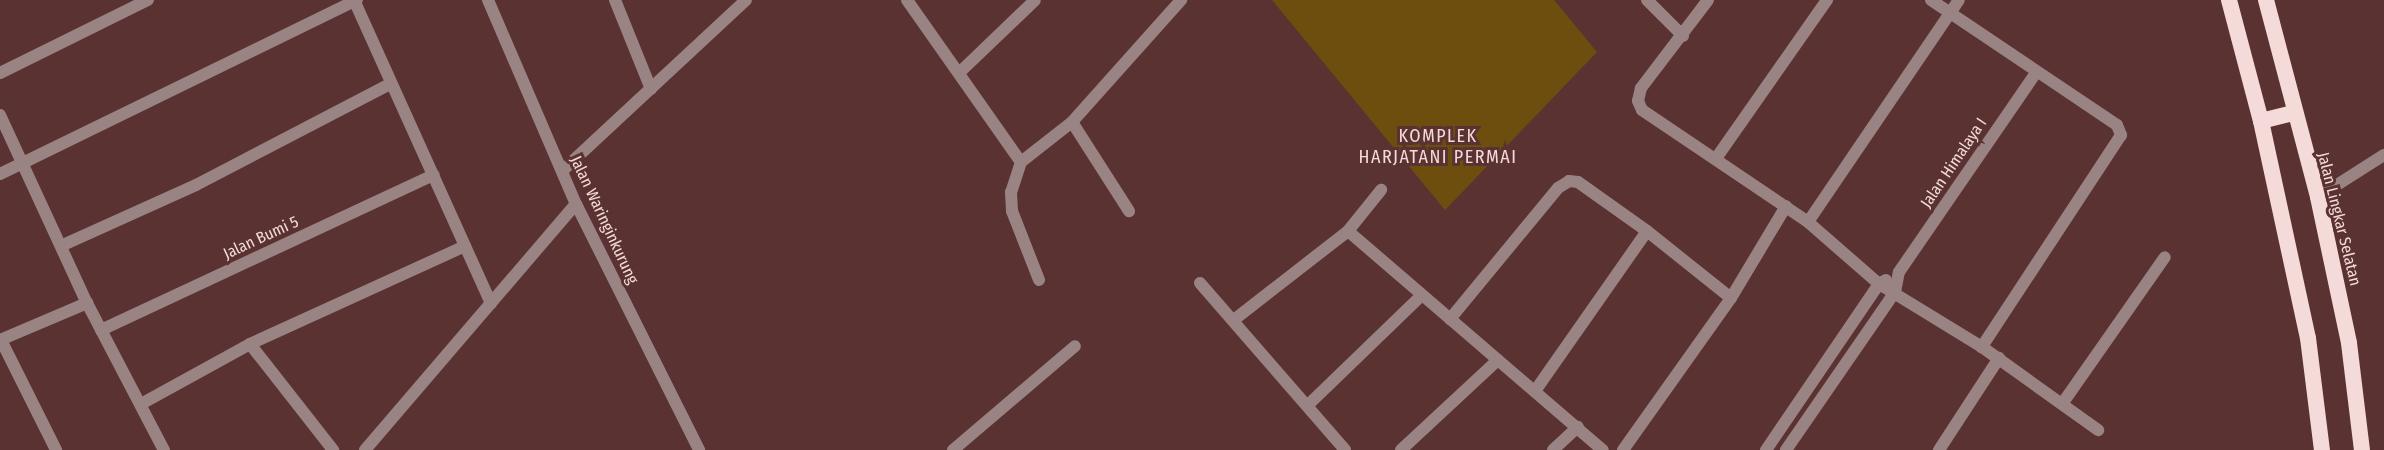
<!DOCTYPE html>
<html>
<head>
<meta charset="utf-8">
<style>
	body { margin:0 }
	#map { position:relative; width:2384px; height:450px; overflow:hidden; background:#5a3232; font-family:"Fira Sans Condensed",sans-serif }
	div>[style] { position:absolute }
	.green>* { inset:0; background:#6d4e0e }
	.minor>* { height:12px; margin:-6px; padding:0 6px; transform-origin:6px; border-radius:6px; background:#998483 }
	.tertiary>* { height:12px; margin:-6px; padding:0 6px; transform-origin:6px; border-radius:6px; background:#998483 }
	.trunk>* { height:16px; margin:-8px; padding:0 8px; transform-origin:8px; border-radius:8px; background:#f5dada }
	span { translate:-50% -50%; white-space:nowrap; text-align:center; line-height:1.15; -webkit-text-stroke:6px #5a3232; paint-order:stroke }
	.street-label { font-size:16px; color:#f4dad9 }
	.neighbourhood-label { font-size:18px; color:#f4dad9; letter-spacing:1.5px }
</style>
</head>
<body>
<div id="map">
	<div class="green">
		<i style="clip-path:polygon(1272px 0,1554px 0,1597px 52px,1445px 210px)"></i>
	</div>
	<div class="minor">
		<i style="left:354px;top:0;width:333px;rotate:65.7deg"></i>
		<i style="left:615px;top:0;width:96px;rotate:68deg"></i>
		<i style="left:907px;top:0;width:198px;rotate:54.9deg"></i>
		<i style="left:1021px;top:162px;width:32px;rotate:108deg"></i>
		<i style="left:1011px;top:192px;width:19px;rotate:87deg"></i>
		<i style="left:1012px;top:211px;width:74px;rotate:68.6deg"></i>
		<i style="left:1647px;top:0;width:51px;rotate:45deg"></i>
		<i style="left:1708px;top:0;width:111px;rotate:127.3deg"></i>
		<i style="left:1641px;top:88px;width:13px;rotate:103deg"></i>
		<i style="left:1638px;top:101px;width:10px;rotate:66deg"></i>
		<i style="left:1642px;top:110px;width:200px;rotate:34deg"></i>
		<i style="left:1808px;top:222px;width:94px;rotate:41.1deg"></i>
		<i style="left:1879px;top:284px;width:121px;rotate:31.5deg"></i>
		<i style="left:1982px;top:347px;width:143px;rotate:35.6deg"></i>
		<i style="left:1931px;top:0;width:224px;rotate:33.9deg"></i>
		<i style="left:2117px;top:125px;width:11px;rotate:68deg"></i>
		<i style="left:2121px;top:135px;width:254px;rotate:123.3deg"></i>
		<i style="left:0;top:73px;width:165px;rotate:-26.3deg"></i>
		<i style="left:959px;top:73px;width:105px;rotate:-43.8deg"></i>
		<i style="left:0;top:115px;width:207px;rotate:65.2deg"></i>
		<i style="left:87px;top:303px;width:166px;rotate:62.4deg"></i>
		<i style="left:1072px;top:122px;width:106px;rotate:57.4deg"></i>
		<i style="left:1717px;top:157px;width:192px;rotate:-55deg"></i>
		<i style="left:1021px;top:162px;width:65px;rotate:-38.1deg"></i>
		<i style="left:1072px;top:122px;width:164px;rotate:-48.2deg"></i>
		<i style="left:562px;top:171px;width:251px;rotate:-42.9deg"></i>
		<i style="left:0;top:174px;width:397px;rotate:-26deg"></i>
		<i style="left:2318px;top:197px;width:78px;rotate:-32.5deg"></i>
		<i style="left:1808px;top:222px;width:268px;rotate:-55.8deg"></i>
		<i style="left:1348px;top:231px;width:336px;rotate:40.7deg"></i>
		<i style="left:63px;top:245px;width:146px;rotate:-24.3deg"></i>
		<i style="left:196px;top:185px;width:219px;rotate:-27.5deg"></i>
		<i style="left:1200px;top:283px;width:221px;rotate:49deg"></i>
		<i style="left:1235px;top:319px;width:143px;rotate:-37.9deg"></i>
		<i style="left:1348px;top:231px;width:53px;rotate:-51.2deg"></i>
		<i style="left:1450px;top:319px;width:170px;rotate:-50.5deg"></i>
		<i style="left:1558px;top:188px;width:13px;rotate:-32deg"></i>
		<i style="left:1569px;top:181px;width:9px;rotate:6deg"></i>
		<i style="left:1578px;top:182px;width:85px;rotate:35.4deg"></i>
		<i style="left:1647px;top:231px;width:107px;rotate:38.6deg"></i>
		<i style="left:101px;top:330px;width:367px;rotate:-25deg"></i>
		<i style="left:0;top:340px;width:95px;rotate:-23deg"></i>
		<i style="left:1px;top:340px;width:123px;rotate:63.4deg"></i>
		<i style="left:250px;top:344px;width:236px;rotate:-24.5deg"></i>
		<i style="left:1535px;top:391px;width:195px;rotate:-55deg"></i>
		<i style="left:141px;top:404px;width:124px;rotate:-28.8deg"></i>
		<i style="left:250px;top:344px;width:135px;rotate:51.9deg"></i>
		<i style="left:2062px;top:404px;width:179px;rotate:-55deg"></i>
		<i style="left:1308px;top:405px;width:158px;rotate:-44deg"></i>
		<i style="left:365px;top:450px;width:324px;rotate:-49.4deg"></i>
		<i style="left:953px;top:450px;width:160px;rotate:-40.4deg"></i>
		<i style="left:1401px;top:450px;width:132px;rotate:-42.9deg"></i>
		<i style="left:1553px;top:450px;width:34px;rotate:-43deg"></i>
		<i style="left:1623px;top:450px;width:186px;rotate:-54.6deg"></i>
		<i style="left:1731px;top:298px;width:107px;rotate:-59.1deg"></i>
		<i style="left:1766px;top:450px;width:201px;rotate:-55.8deg"></i>
		<i style="left:1879px;top:284px;width:8px;rotate:-30deg"></i>
		<i style="left:1786px;top:450px;width:192px;rotate:-55.4deg"></i>
		<i style="left:1895px;top:292px;width:20px;rotate:-79deg"></i>
		<i style="left:1899px;top:272px;width:242px;rotate:-55.5deg"></i>
		<i style="left:1939px;top:450px;width:110px;rotate:-56.9deg"></i>
	</div>
	<div class="tertiary">
		<i style="left:488px;top:0;width:222px;rotate:66.7deg"></i>
		<i style="left:576px;top:204px;width:275px;rotate:63.4deg"></i>
	</div>
	<div class="trunk">
		<i style="left:2229px;top:0;width:125px;rotate:75.2deg"></i>
		<i style="left:2261px;top:121px;width:222px;rotate:77.8deg"></i>
		<i style="left:2308px;top:338px;width:113px;rotate:82.9deg"></i>
		<i style="left:2266px;top:0;width:204px;rotate:75.2deg"></i>
		<i style="left:2318px;top:197px;width:149px;rotate:78deg"></i>
		<i style="left:2349px;top:343px;width:108px;rotate:83.1deg"></i>
		<i style="left:2261px;top:121px;width:33px;rotate:-14deg"></i>
	</div>
	<div class="street-label">
		<span style="left:1954px;top:163px;rotate:-56deg">Jalan Himalaya I</span>
		<span style="left:2339px;top:219px;rotate:76deg">Jalan Lingkar Selatan</span>
		<span style="left:604px;top:220px;rotate:65deg">Jalan Waringinkurung</span>
		<span style="left:261px;top:238px;rotate:-25deg">Jalan Bumi 5</span>
	</div>
	<div class="neighbourhood-label">
		<span style="left:1438px;top:147px">KOMPLEK<br>HARJATANI PERMAI</span>
	</div>
</div>
</body>
</html>
